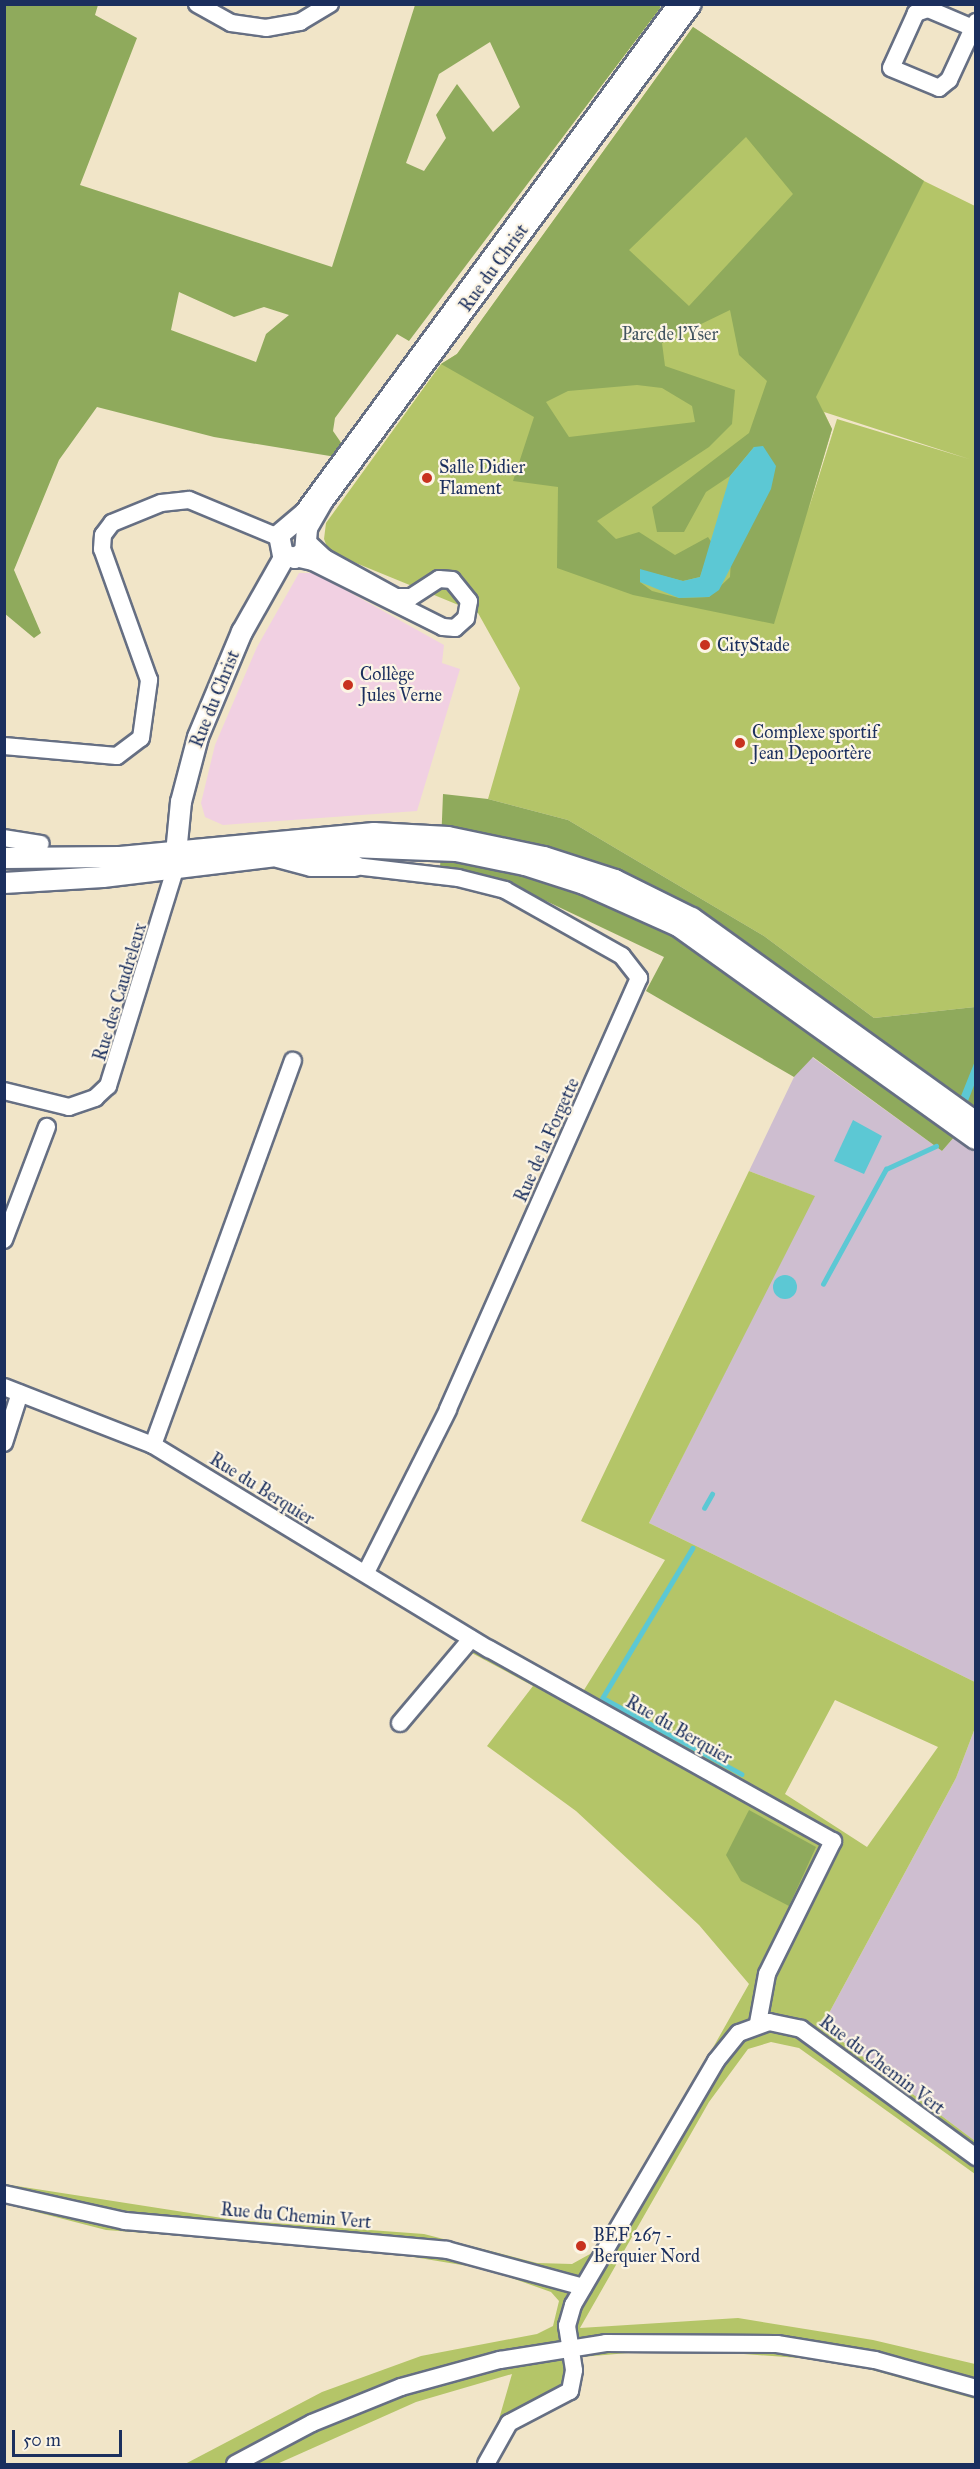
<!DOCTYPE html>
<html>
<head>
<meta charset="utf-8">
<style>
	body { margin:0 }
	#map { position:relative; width:980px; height:2469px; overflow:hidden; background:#f1e5c8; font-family:"IM FELL Great Primer",serif }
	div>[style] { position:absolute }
	.built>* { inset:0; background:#f1d0e2 }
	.industrial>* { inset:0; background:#cebed0 }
	.green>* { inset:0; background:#b4c568 }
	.forest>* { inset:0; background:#8faa5c }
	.water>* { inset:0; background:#5cc8d4 }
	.round { border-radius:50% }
	.stream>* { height:4.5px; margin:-2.25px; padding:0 2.25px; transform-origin:2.25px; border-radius:2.25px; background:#5cc8d4 }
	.roads { filter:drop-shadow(2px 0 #666f83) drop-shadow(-2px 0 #666f83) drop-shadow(0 2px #666f83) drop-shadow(0 -2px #666f83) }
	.minor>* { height:16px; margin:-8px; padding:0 8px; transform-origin:8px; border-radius:8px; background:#fff }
	.tertiary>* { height:20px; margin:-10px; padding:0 10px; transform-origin:10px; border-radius:10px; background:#fff }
	.dots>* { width:16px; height:16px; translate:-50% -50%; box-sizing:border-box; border:3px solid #fcf5e5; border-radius:50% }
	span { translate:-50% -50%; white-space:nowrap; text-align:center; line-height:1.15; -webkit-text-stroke:4.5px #fcf5e5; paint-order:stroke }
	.street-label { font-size:18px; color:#1b2f5e }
	.park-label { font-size:18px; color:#415460 }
	.poi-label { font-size:18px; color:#1b2f5e }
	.left { translate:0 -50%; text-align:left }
	.frame { position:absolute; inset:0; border:6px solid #1b2f5e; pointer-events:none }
	.scale { position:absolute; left:12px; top:2430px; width:110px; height:27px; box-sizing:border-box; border:3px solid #1b2f5e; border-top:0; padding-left:8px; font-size:18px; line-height:21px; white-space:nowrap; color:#1b2f5e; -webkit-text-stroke:4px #fcf5e5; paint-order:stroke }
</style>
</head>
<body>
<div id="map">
	<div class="built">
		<i style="clip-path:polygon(299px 573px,315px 573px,444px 645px,442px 663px,460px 669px,417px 811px,223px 825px,205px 817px,201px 803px,215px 745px,257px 647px)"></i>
	</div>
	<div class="industrial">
		<i style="clip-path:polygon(812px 1057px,942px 1151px,975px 1113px,975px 1682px,649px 1523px,814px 1196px,749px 1171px,794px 1077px)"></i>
		<i style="clip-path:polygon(975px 1728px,975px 2141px,822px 2026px,956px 1778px)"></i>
	</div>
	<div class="green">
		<i style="clip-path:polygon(evenodd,693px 27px,924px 181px,975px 206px,975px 1007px,874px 1018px,764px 936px,568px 820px,488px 799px,520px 688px,478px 613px,329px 552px,324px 539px,326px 523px,441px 364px,457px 354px,693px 27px,824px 412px,969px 459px,837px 419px,808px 511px,832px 429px,824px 412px)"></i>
		<i style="clip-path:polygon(evenodd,749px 1171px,815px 1196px,649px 1523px,975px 1682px,975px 1728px,956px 1778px,822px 2026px,975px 2141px,975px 2174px,799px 2048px,771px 2042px,748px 2049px,709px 2102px,580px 2328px,738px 2318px,873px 2340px,975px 2364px,975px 2399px,840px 2361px,675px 2349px,581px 2357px,577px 2396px,511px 2430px,499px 2419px,512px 2374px,416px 2402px,277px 2464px,185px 2464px,322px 2392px,421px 2356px,537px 2334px,553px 2326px,559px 2301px,551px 2292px,486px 2269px,377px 2251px,106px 2230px,5px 2204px,4px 2184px,235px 2220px,424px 2234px,537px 2263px,572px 2264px,599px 2249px,749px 1984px,699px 1925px,576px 1811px,487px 1746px,533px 1686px,468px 1651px,479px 1635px,584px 1690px,665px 1560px,581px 1521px,749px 1171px,835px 1700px,938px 1747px,867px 1847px,785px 1794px,835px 1700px)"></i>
	</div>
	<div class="forest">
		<i style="clip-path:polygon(evenodd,657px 4px,661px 7px,409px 341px,397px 334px,335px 418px,333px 431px,342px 444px,336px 457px,214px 437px,97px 407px,59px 460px,14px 570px,41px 633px,34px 638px,4px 613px,5px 5px,98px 5px,95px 15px,137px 38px,80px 185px,332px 267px,415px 5px,657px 4px,490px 42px,520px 107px,493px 132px,457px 84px,436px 115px,446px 138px,424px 171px,406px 163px,439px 74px,490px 42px,657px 4px,179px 292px,234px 317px,264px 307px,289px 315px,266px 334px,256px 362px,171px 330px,179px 292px)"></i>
		<i style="clip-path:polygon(evenodd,693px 27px,924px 181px,816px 397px,832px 429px,774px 624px,633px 595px,557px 568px,558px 487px,513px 481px,534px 417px,441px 364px,457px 354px,693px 27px,746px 137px,793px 194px,689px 306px,629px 250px,746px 137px,693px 27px,730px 310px,739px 355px,767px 381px,749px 433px,652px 507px,657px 532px,684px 532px,706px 492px,730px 476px,754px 447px,762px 506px,731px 560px,730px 577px,709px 597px,679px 598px,652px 591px,640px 582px,640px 570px,683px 581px,700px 577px,712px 543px,708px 537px,675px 555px,639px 532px,616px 539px,597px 521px,709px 447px,732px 424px,735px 390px,665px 366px,662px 343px,730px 310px,693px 27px,637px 385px,662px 388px,692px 406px,695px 422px,569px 437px,546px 402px,568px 391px,637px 385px)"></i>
		<i style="clip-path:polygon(443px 794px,488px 799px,568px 820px,764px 936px,874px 1018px,975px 1007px,975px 1113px,942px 1151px,813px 1057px,794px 1077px,646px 991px,664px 957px,546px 901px,440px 869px)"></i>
		<i style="clip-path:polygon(749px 1810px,816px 1847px,789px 1906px,741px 1881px,726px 1855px)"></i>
	</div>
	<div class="water">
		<i style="clip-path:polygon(763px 446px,776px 466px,771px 489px,719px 590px,709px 597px,679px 598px,640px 582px,640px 569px,683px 581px,700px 577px,730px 476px,754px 447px)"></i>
		<i style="clip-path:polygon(975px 1061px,975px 1083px,968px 1101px,961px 1096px)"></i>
		<i style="clip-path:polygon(853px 1120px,882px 1136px,864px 1174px,834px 1161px)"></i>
		<i class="round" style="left:773px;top:1275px;width:24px;height:24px"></i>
	</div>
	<div class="stream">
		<i style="left:823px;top:1284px;width:131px;rotate:-61.3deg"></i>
		<i style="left:886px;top:1169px;width:55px;rotate:-24.7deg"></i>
		<i style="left:704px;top:1508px;width:16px;rotate:-60deg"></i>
		<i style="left:693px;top:1548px;width:175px;rotate:121deg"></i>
		<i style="left:603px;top:1698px;width:158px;rotate:28.7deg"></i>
	</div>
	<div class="roads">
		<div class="minor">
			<i style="left:197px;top:4px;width:39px;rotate:29deg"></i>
			<i style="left:231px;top:23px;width:35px;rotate:8deg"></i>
			<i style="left:266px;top:28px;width:35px;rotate:-10deg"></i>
			<i style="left:300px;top:22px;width:35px;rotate:-31deg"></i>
			<i style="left:973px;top:28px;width:49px;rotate:-157.1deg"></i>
			<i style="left:928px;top:9px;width:13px;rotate:162deg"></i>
			<i style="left:916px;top:13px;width:60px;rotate:114.4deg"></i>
			<i style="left:891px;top:68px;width:52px;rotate:22.6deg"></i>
			<i style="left:939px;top:88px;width:13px;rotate:-39deg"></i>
			<i style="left:949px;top:80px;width:57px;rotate:-65.2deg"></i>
			<i style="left:973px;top:28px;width:7px;rotate:-63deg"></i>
			<i style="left:295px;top:558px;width:18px;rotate:13deg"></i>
			<i style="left:313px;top:562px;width:145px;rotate:26.6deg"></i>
			<i style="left:443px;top:627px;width:12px;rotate:5deg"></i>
			<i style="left:455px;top:628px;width:15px;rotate:-42deg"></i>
			<i style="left:466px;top:618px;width:17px;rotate:-80deg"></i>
			<i style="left:469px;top:601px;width:27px;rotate:-129deg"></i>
			<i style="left:452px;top:580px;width:13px;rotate:-176deg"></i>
			<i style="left:439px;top:579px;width:33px;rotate:147deg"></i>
			<i style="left:411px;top:597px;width:15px;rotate:180deg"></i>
			<i style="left:396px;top:597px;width:81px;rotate:-151.2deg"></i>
			<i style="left:325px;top:558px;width:23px;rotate:-137deg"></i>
			<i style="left:4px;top:746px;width:113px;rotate:5.1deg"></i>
			<i style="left:117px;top:756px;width:30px;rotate:-37deg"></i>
			<i style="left:141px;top:738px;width:59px;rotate:-82.1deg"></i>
			<i style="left:149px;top:680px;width:139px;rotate:-109.7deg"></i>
			<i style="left:102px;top:549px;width:14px;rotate:-86deg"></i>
			<i style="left:103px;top:535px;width:15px;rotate:-53deg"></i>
			<i style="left:112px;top:523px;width:53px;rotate:-22.2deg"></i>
			<i style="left:161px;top:503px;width:28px;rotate:-6deg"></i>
			<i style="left:189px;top:500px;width:96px;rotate:22.6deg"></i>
			<i style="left:4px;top:838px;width:37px;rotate:9deg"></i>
			<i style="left:355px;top:866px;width:104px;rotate:6.6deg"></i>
			<i style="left:458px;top:878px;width:49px;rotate:14.3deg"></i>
			<i style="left:505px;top:890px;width:134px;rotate:29.4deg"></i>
			<i style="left:622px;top:956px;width:28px;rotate:52deg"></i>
			<i style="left:639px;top:978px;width:472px;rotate:113.9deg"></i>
			<i style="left:448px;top:1410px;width:182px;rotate:116.8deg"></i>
			<i style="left:4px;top:1091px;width:67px;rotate:13.8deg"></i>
			<i style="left:69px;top:1107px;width:28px;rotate:-19deg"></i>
			<i style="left:95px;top:1098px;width:18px;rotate:-43deg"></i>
			<i style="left:108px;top:1086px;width:227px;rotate:-72.8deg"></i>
			<i style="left:4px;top:1240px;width:121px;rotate:-69.2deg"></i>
			<i style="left:4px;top:1387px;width:160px;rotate:21.3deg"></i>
			<i style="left:153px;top:1445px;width:393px;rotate:31.3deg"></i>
			<i style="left:489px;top:1649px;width:394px;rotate:29.2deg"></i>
			<i style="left:833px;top:1841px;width:148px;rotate:116.4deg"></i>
			<i style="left:767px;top:1974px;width:50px;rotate:100.4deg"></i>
			<i style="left:4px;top:1443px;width:52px;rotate:-72.3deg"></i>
			<i style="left:153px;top:1445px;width:409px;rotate:-70deg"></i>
			<i style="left:400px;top:1723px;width:110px;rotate:-49.8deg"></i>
			<i style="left:4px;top:2194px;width:124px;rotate:12.6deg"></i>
			<i style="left:125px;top:2221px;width:323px;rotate:5.1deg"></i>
			<i style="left:447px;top:2250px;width:141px;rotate:15.2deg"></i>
			<i style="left:235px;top:2464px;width:87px;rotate:-28deg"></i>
			<i style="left:312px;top:2423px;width:96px;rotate:-22deg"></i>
			<i style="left:401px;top:2387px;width:103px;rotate:-15.3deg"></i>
			<i style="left:500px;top:2360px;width:107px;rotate:-9.1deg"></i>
			<i style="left:606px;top:2343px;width:171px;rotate:0.3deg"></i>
			<i style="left:777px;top:2344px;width:99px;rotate:9.3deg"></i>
			<i style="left:875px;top:2360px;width:105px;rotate:15.5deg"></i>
			<i style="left:486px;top:2464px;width:47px;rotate:-60.7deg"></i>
			<i style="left:509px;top:2423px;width:69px;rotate:-27.7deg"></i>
			<i style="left:570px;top:2391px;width:21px;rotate:-79deg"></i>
			<i style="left:574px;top:2370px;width:45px;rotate:-99deg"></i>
			<i style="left:567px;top:2326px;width:22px;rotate:-74deg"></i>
			<i style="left:573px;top:2305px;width:283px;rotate:-59.6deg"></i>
			<i style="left:716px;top:2061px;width:36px;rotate:-51deg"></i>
			<i style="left:739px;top:2033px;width:32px;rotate:-20deg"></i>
			<i style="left:769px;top:2022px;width:33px;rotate:12deg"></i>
			<i style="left:801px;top:2029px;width:217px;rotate:36.2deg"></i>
		</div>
		<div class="tertiary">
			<i style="left:679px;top:4px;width:632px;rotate:126.31deg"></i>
			<i style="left:305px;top:513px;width:34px;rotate:140deg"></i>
			<i style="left:279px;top:535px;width:20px;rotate:79deg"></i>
			<i style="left:283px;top:555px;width:12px;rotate:14deg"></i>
			<i style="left:295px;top:558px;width:12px;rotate:-31deg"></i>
			<i style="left:305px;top:552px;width:24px;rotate:-85deg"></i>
			<i style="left:307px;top:528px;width:34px;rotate:-60deg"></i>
			<i style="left:324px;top:499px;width:616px;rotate:-53.45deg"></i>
			<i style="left:278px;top:857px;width:34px;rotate:15deg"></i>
			<i style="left:311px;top:866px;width:44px"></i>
			<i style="left:4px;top:858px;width:116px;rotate:-0.5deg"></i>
			<i style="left:120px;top:857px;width:255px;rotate:-5.4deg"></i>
			<i style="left:374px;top:833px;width:74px;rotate:3.1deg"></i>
			<i style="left:448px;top:837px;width:98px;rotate:11.8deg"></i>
			<i style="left:544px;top:857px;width:75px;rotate:17.9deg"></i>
			<i style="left:615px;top:880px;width:86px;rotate:26.3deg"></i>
			<i style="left:692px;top:918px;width:350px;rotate:35.7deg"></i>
			<i style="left:175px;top:864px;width:62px;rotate:-84.5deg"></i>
			<i style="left:181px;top:802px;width:67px;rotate:-75.3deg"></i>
			<i style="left:198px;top:737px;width:114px;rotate:-67.3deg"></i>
			<i style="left:242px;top:632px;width:87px;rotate:-60.5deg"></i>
			<i style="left:4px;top:883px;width:99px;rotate:-3.5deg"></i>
			<i style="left:103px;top:877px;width:249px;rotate:-6.9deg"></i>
			<i style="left:350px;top:847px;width:106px;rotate:2.2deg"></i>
			<i style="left:456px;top:851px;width:70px;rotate:11.5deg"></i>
			<i style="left:525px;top:865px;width:62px;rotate:17.9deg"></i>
			<i style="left:584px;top:884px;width:103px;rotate:24.1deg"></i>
			<i style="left:678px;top:926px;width:366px;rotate:35.6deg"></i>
		</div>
	</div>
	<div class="dots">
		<i style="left:427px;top:478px;background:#c8321e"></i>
		<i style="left:705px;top:645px;background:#c8321e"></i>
		<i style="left:348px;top:685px;background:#c8321e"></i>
		<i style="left:740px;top:743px;background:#c8321e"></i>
		<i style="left:581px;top:2246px;background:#c8321e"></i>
	</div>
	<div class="street-label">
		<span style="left:494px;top:268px;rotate:-54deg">Rue du Christ</span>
		<span style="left:215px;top:699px;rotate:-68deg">Rue du Christ</span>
		<span style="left:120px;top:992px;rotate:-73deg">Rue des Caudreleux</span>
		<span style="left:547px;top:1140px;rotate:-66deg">Rue de la Forgette</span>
		<span style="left:262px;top:1489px;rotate:32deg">Rue du Berquier</span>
		<span style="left:679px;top:1730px;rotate:30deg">Rue du Berquier</span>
		<span style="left:882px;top:2065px;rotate:37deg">Rue du Chemin Vert</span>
		<span style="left:296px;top:2216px;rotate:5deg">Rue du Chemin Vert</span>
	</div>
	<div class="park-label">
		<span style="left:670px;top:334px">Parc de l'Yser</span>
	</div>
	<div class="poi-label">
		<span class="left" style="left:439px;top:478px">Salle Didier<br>Flament</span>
		<span class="left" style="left:717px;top:645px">CityStade</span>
		<span class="left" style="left:360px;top:685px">Collège<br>Jules Verne</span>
		<span class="left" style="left:752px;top:743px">Complexe sportif<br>Jean Depoortère</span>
		<span class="left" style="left:593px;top:2246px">BEF 267 -<br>Berquier Nord</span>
	</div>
	<div class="frame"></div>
	<div class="scale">50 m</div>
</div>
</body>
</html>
